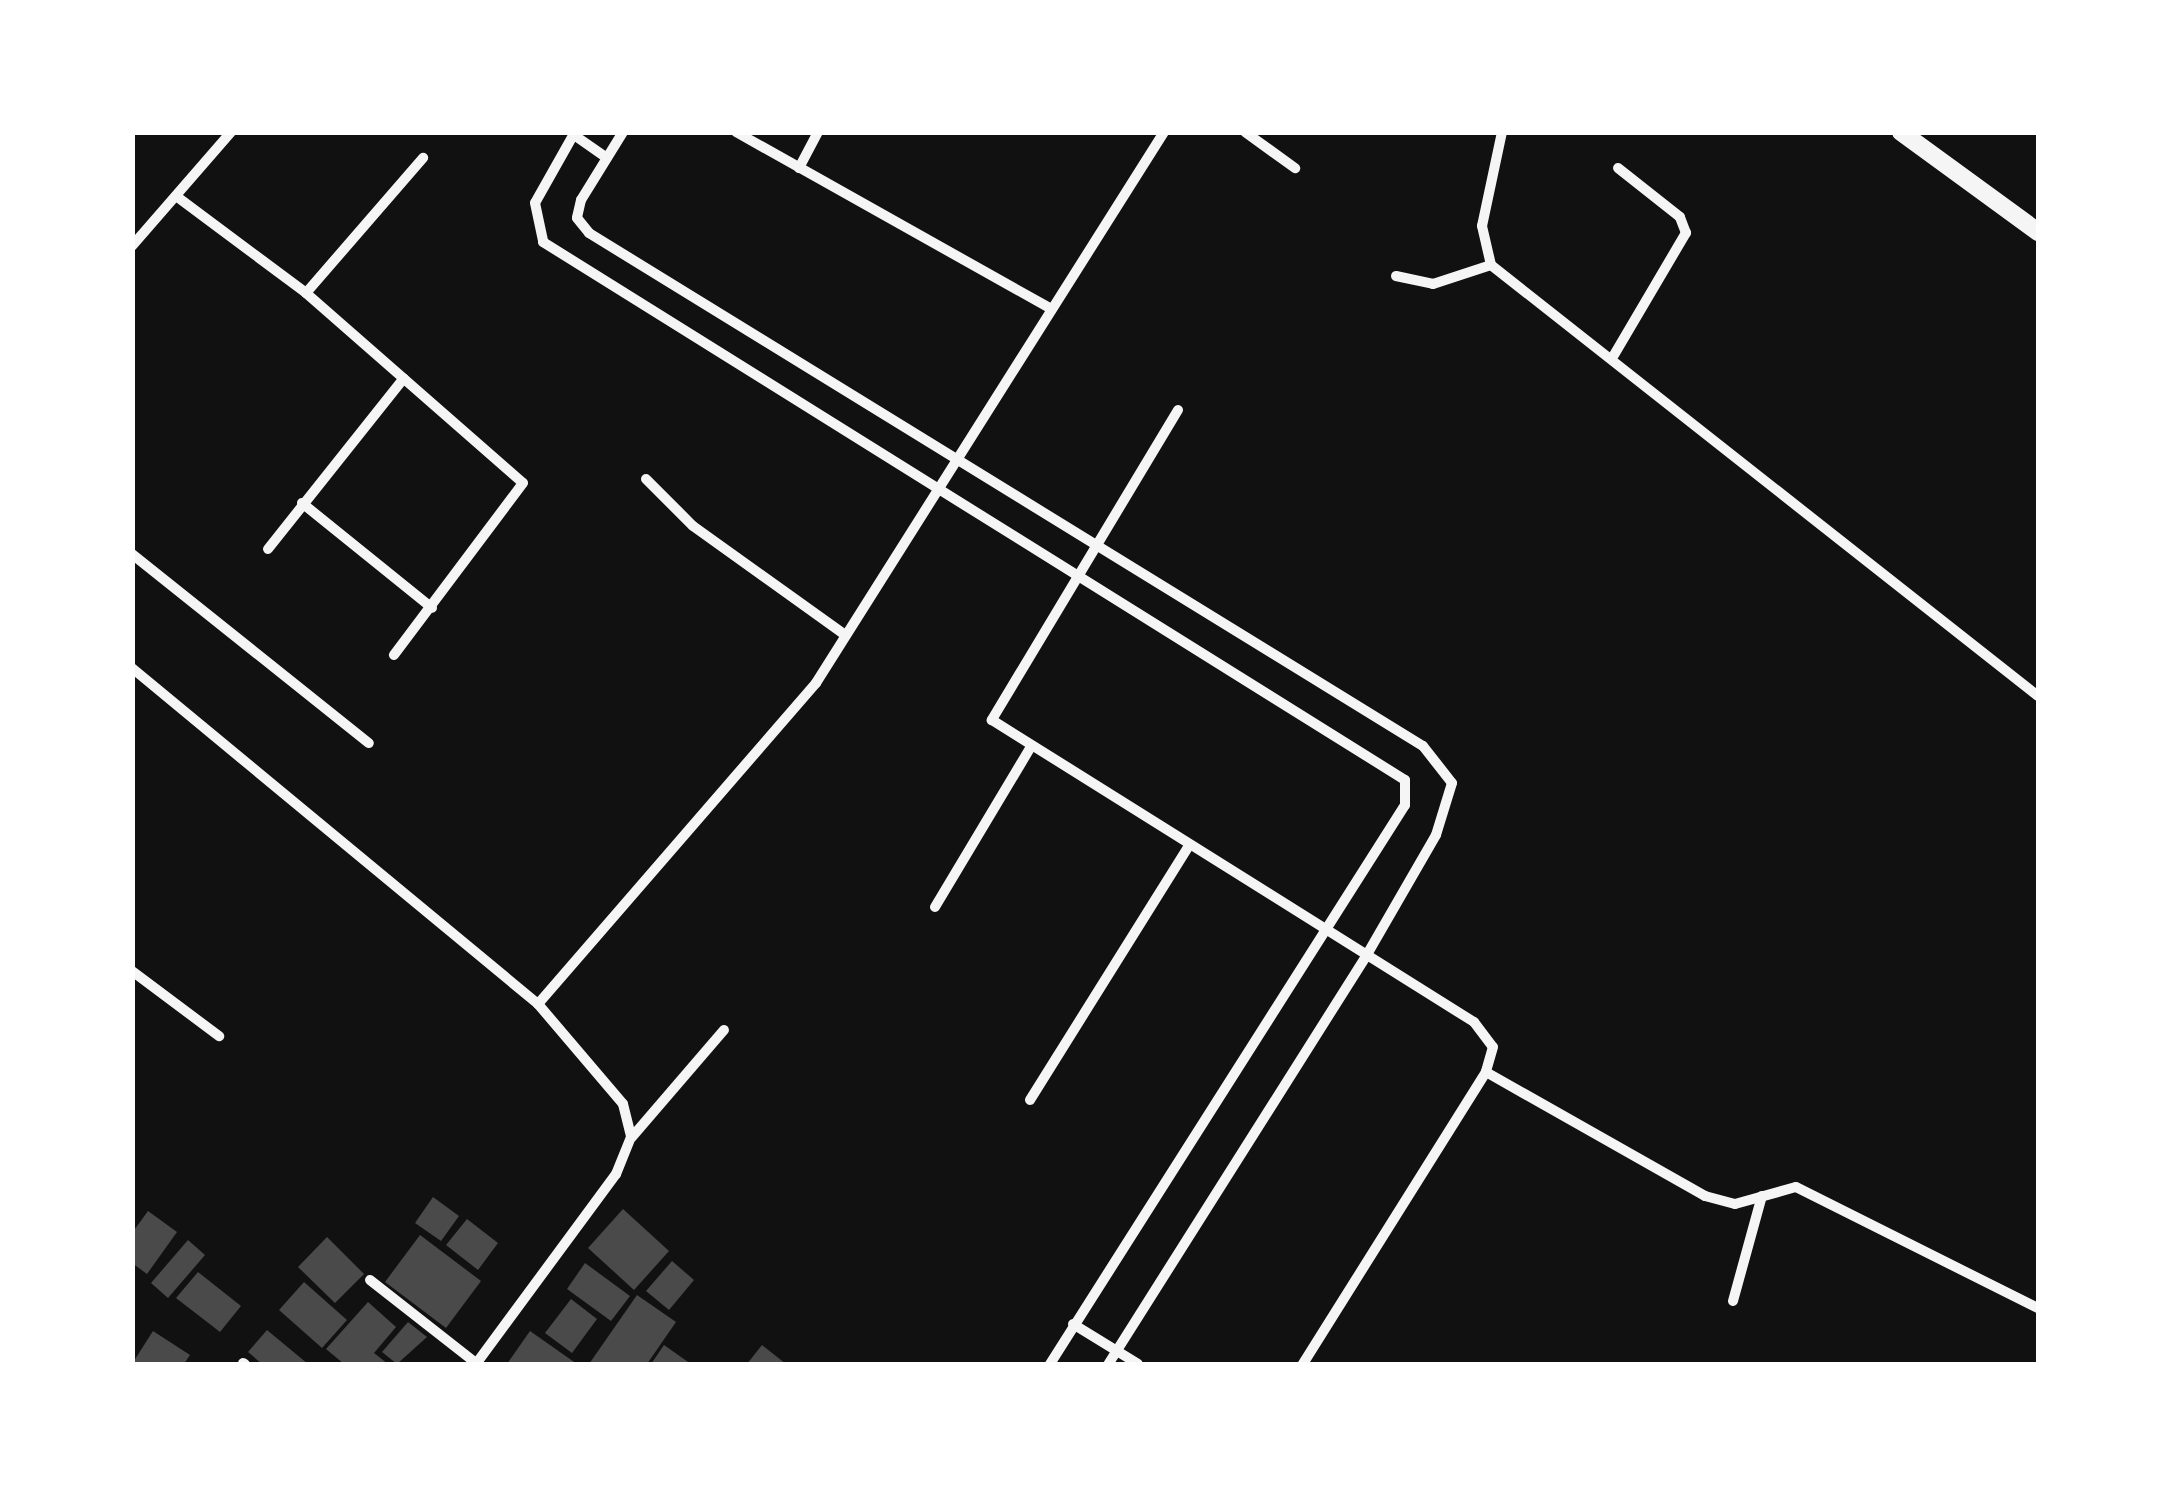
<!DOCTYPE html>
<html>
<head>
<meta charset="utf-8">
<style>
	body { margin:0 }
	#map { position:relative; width:2171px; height:1497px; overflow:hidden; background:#111; font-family:"Sofia Sans Condensed",sans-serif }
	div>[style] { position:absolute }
	.building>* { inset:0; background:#4a4a4a }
	.minor>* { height:10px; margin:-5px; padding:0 5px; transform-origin:5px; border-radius:5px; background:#f5f5f5 }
	.tertiary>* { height:18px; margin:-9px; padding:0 9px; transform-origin:9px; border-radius:9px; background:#f5f5f5 }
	span { translate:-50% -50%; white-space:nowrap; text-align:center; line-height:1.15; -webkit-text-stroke:8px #fff; paint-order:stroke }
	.frame { position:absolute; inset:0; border:135px solid #fff; pointer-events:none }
</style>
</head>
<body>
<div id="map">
	<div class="building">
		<i style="clip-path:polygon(433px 1197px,459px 1216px,441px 1241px,415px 1223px)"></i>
		<i style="clip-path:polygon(623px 1209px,669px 1251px,634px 1290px,588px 1248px)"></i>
		<i style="clip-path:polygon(148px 1211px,177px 1232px,147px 1274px,132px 1263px,132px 1233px)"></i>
		<i style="clip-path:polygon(467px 1219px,498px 1243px,478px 1270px,446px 1245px)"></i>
		<i style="clip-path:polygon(420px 1235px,481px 1281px,446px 1328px,385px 1282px)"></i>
		<i style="clip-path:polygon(327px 1237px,364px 1274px,335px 1303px,298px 1267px)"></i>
		<i style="clip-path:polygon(188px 1240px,205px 1255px,168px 1298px,151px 1283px)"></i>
		<i style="clip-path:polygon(672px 1261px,694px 1280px,669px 1310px,646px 1291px)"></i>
		<i style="clip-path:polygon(585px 1263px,630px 1296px,611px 1321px,567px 1289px)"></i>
		<i style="clip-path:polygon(198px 1272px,241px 1306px,220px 1332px,176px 1298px)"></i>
		<i style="clip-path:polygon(304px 1282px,347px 1320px,322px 1348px,279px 1310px)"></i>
		<i style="clip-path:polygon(637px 1295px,676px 1322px,647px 1364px,589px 1364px)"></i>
		<i style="clip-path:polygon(571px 1299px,597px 1319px,572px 1353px,545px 1333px)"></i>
		<i style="clip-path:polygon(368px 1302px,396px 1327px,374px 1353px,388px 1364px,344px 1364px,326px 1349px)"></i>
		<i style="clip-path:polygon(408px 1322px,427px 1337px,397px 1364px,382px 1352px)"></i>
		<i style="clip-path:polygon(267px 1330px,308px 1364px,262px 1364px,248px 1352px)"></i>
		<i style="clip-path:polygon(153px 1331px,190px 1355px,184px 1364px,132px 1364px)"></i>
		<i style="clip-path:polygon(530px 1331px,577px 1364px,507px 1364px)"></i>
		<i style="clip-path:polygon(664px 1345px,691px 1364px,651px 1364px)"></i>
		<i style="clip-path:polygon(762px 1345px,786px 1364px,747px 1364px)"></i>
	</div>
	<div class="minor">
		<i style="left:575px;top:132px;width:81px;rotate:119.4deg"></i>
		<i style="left:535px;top:203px;width:40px;rotate:78deg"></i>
		<i style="left:543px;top:242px;width:1016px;rotate:31.97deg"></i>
		<i style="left:1405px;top:780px;width:25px;rotate:90deg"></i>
		<i style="left:1405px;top:805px;width:662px;rotate:122.42deg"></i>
		<i style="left:623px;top:132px;width:80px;rotate:121.7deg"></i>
		<i style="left:581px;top:200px;width:18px;rotate:103deg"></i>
		<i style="left:577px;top:218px;width:19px;rotate:51deg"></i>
		<i style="left:589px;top:233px;width:979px;rotate:31.6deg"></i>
		<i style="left:1423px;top:746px;width:47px;rotate:51.9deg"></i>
		<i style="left:1452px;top:783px;width:54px;rotate:107.1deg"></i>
		<i style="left:1436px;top:835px;width:142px;rotate:120deg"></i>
		<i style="left:1365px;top:958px;width:481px;rotate:122.3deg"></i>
		<i style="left:736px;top:132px;width:359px;rotate:29.3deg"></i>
		<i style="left:1245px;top:132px;width:62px;rotate:35.8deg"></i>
		<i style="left:1502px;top:132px;width:96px;rotate:102deg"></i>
		<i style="left:1482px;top:226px;width:40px;rotate:77deg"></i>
		<i style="left:1491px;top:265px;width:696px;rotate:38.24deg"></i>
		<i style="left:574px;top:135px;width:40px;rotate:34.9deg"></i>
		<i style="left:799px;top:168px;width:41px;rotate:-62.2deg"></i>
		<i style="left:176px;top:196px;width:162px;rotate:36.7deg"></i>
		<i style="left:306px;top:293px;width:288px;rotate:41.2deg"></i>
		<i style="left:523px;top:483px;width:215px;rotate:126.9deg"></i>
		<i style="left:132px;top:246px;width:151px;rotate:-49deg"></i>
		<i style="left:1396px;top:276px;width:38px;rotate:12deg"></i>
		<i style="left:1433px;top:284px;width:61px;rotate:-18.1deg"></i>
		<i style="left:306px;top:293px;width:179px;rotate:-49.1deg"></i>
		<i style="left:1614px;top:355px;width:142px;rotate:-59.5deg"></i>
		<i style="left:1686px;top:233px;width:17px;rotate:-111deg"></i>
		<i style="left:1680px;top:217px;width:79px;rotate:-141.7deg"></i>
		<i style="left:1178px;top:410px;width:362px;rotate:121deg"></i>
		<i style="left:992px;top:720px;width:569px;rotate:32.07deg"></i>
		<i style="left:1474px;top:1022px;width:31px;rotate:53deg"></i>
		<i style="left:1493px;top:1047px;width:26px;rotate:106deg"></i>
		<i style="left:1486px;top:1072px;width:345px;rotate:122.1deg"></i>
		<i style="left:646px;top:479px;width:66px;rotate:45deg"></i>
		<i style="left:693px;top:526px;width:187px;rotate:35.6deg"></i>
		<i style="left:302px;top:503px;width:167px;rotate:38.9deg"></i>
		<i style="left:268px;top:549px;width:218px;rotate:-51.5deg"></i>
		<i style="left:132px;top:554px;width:303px;rotate:38.6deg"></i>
		<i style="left:132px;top:668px;width:527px;rotate:39.61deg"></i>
		<i style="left:538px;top:1004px;width:131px;rotate:49.6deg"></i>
		<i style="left:623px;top:1104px;width:34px;rotate:76deg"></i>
		<i style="left:631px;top:1137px;width:40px;rotate:112deg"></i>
		<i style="left:616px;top:1174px;width:236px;rotate:126.4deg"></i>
		<i style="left:935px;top:907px;width:185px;rotate:-59.1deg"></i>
		<i style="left:132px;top:971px;width:109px;rotate:36.8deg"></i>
		<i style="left:538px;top:1004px;width:425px;rotate:-49.1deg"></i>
		<i style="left:816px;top:683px;width:652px;rotate:-57.72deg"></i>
		<i style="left:1486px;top:1072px;width:252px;rotate:29.5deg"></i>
		<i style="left:1705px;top:1196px;width:31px;rotate:15deg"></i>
		<i style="left:1735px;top:1204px;width:63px;rotate:-15.6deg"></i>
		<i style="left:1796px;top:1187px;width:271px;rotate:26.6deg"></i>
		<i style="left:1030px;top:1100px;width:298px;rotate:-58deg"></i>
		<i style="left:632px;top:1137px;width:141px;rotate:-49.3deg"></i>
		<i style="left:370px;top:1280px;width:136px;rotate:38.1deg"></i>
		<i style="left:1733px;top:1301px;width:109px;rotate:-74.6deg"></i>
		<i style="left:1073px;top:1324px;width:76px;rotate:31.6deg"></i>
		<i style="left:243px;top:1363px;width:2px;rotate:27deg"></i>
	</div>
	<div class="tertiary">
		<i style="left:1901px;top:132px;width:170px;rotate:36.1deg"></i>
	</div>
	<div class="frame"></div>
</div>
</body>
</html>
